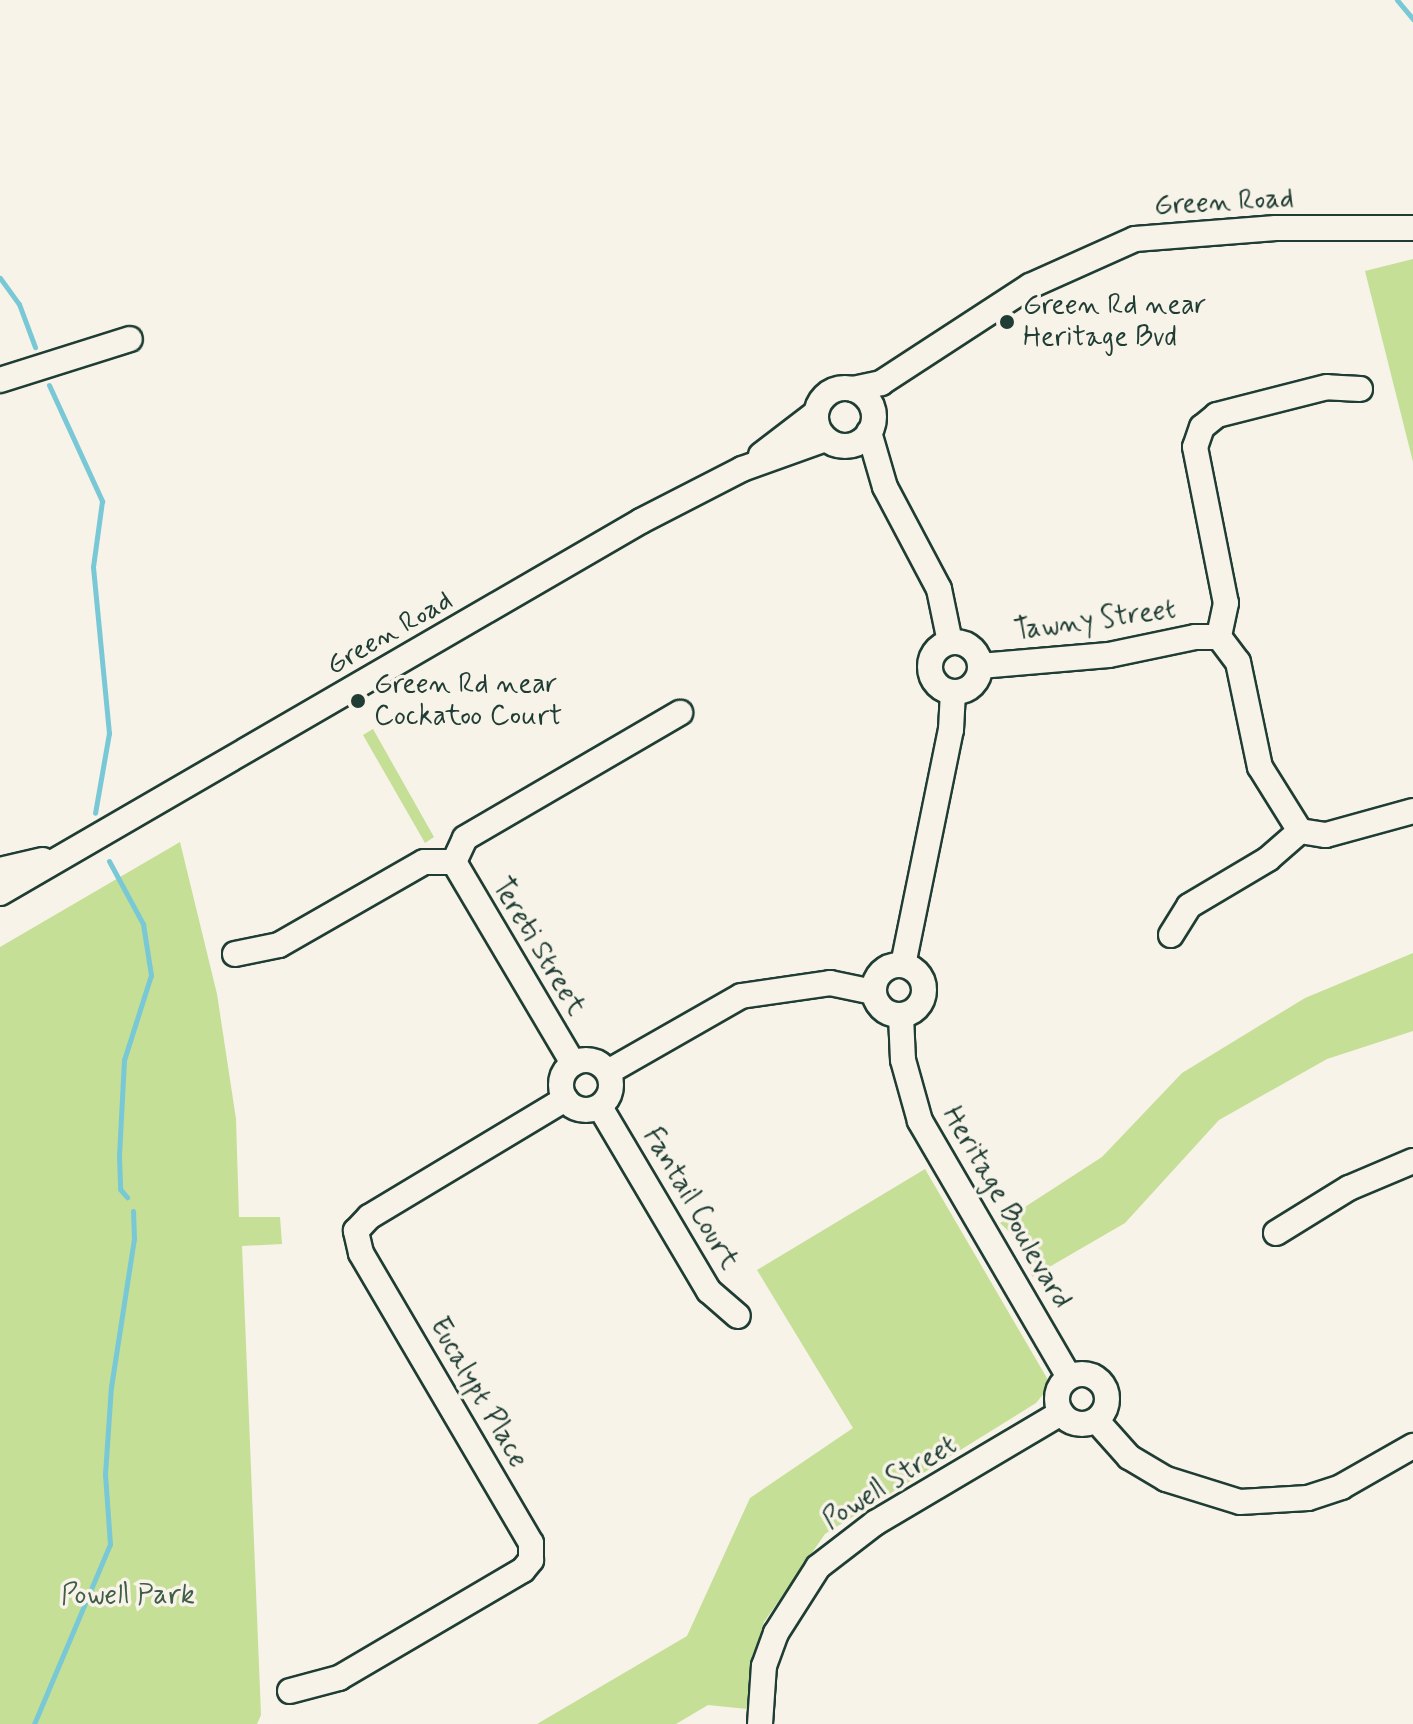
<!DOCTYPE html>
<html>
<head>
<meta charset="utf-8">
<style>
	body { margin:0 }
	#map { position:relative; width:1413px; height:1724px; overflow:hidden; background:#f7f3e8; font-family:Mynerve,sans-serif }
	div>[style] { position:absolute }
	.green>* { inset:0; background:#c5df96 }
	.stream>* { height:5px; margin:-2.5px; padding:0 2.5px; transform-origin:2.5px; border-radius:2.5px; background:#79c8d6 }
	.roads { filter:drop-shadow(2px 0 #1f3d34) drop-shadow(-2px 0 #1f3d34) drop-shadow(0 2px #1f3d34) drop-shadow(0 -2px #1f3d34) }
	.minor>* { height:24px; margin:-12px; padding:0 12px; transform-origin:12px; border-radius:12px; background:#f7f3e8 }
	.minor>.ring { margin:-12px; padding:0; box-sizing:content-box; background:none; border:24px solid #f7f3e8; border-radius:50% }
	.dots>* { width:22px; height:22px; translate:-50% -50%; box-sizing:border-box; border:4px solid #f7f3e8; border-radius:50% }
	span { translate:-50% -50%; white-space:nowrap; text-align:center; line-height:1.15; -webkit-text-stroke:7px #f7f3e8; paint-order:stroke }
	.street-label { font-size:28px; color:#1f3d34 }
	.poi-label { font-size:28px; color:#1f3d34 }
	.left { translate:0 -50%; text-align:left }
	.park-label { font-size:28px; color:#405d48 }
</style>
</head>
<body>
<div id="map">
	<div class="green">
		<i style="clip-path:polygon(1413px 259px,1413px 462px,1365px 271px)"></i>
		<i style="clip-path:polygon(373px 729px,434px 837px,425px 843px,363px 735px)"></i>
		<i style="clip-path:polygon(180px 842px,217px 994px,236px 1119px,239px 1217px,280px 1217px,282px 1244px,242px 1246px,261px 1715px,257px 1724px,0 1724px,0 947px)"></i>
		<i style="clip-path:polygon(1413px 953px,1413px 1031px,1327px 1059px,1219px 1120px,1125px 1223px,1032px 1277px,1027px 1249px,1000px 1223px,1102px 1157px,1182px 1073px,1305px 998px)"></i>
		<i style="clip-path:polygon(925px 1169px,1051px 1385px,1036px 1403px,825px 1534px,764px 1622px,750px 1667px,747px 1709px,708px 1705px,676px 1724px,537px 1724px,687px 1636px,750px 1498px,853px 1428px,757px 1270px)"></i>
	</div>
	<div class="stream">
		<i style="left:1397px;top:0;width:25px;rotate:50deg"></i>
		<i style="left:0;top:278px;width:32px;rotate:54deg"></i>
		<i style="left:19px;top:304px;width:46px;rotate:69.6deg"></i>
		<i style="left:49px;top:385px;width:128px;rotate:65.4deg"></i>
		<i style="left:102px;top:501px;width:67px;rotate:97.8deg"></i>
		<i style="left:93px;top:567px;width:167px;rotate:84.5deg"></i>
		<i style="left:109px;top:733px;width:81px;rotate:99.9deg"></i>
		<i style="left:109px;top:861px;width:72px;rotate:61.6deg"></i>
		<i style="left:143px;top:924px;width:52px;rotate:81.1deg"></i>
		<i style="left:151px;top:975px;width:89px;rotate:107.6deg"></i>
		<i style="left:124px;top:1060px;width:95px;rotate:93deg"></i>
		<i style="left:119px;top:1155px;width:34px;rotate:88deg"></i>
		<i style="left:120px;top:1189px;width:11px;rotate:49deg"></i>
		<i style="left:34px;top:1724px;width:195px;rotate:-67.1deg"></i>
		<i style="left:110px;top:1544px;width:70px;rotate:-94.1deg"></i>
		<i style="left:105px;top:1474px;width:87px;rotate:-86.1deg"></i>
		<i style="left:111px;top:1387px;width:150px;rotate:-81.2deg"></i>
		<i style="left:134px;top:1239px;width:28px;rotate:-92deg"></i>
	</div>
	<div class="roads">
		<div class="minor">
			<i style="left:0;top:380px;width:136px;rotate:-17.5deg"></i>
			<i class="ring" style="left:816px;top:388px;width:34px;height:34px"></i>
			<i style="left:853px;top:389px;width:29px;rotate:-12deg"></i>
			<i style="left:881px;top:383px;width:178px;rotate:-33.1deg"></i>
			<i style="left:1030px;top:286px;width:115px;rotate:-24.1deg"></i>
			<i style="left:1135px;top:239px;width:141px;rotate:-4.5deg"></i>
			<i style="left:1276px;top:228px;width:137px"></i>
			<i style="left:1360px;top:389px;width:33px;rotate:-177deg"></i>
			<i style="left:1327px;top:387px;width:114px;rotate:165.7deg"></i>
			<i style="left:1217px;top:415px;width:19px;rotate:141deg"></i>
			<i style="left:1202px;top:427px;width:21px;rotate:109deg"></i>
			<i style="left:1195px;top:447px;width:159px;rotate:78.8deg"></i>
			<i style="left:1226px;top:603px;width:35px;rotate:102deg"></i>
			<i style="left:1219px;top:637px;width:31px;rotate:53deg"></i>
			<i style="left:1238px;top:662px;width:107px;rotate:78.2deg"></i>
			<i style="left:1260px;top:767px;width:75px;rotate:58deg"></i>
			<i style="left:1300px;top:831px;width:26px;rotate:9deg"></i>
			<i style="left:1326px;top:835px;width:90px;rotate:-15.4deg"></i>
			<i style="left:869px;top:432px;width:57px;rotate:73.8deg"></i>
			<i style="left:885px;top:487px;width:115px;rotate:62.1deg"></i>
			<i style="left:939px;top:589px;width:54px;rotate:78.3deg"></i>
			<i style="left:761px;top:455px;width:69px;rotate:-37.4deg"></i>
			<i class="ring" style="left:930px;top:642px;width:26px;height:26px"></i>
			<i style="left:980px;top:666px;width:129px;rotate:-4.9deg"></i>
			<i style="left:1109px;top:655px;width:88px;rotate:-11.8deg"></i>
			<i style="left:1195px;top:637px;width:24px"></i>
			<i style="left:454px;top:862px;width:234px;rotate:59.4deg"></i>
			<i style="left:0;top:870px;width:44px;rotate:-13.1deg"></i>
			<i style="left:0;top:893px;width:741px;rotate:-30.13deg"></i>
			<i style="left:641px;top:521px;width:114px;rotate:-27.2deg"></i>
			<i style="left:742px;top:469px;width:89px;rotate:-19.7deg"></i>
			<i style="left:1171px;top:935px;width:34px;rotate:-58deg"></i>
			<i style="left:1189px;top:906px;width:92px;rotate:-30.7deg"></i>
			<i style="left:1268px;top:859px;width:43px;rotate:-41.2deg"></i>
			<i style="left:235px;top:954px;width:45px;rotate:-11.6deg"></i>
			<i style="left:279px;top:945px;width:167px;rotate:-29.8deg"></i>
			<i style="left:424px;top:862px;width:30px"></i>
			<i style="left:454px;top:862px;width:26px;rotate:-65deg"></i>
			<i style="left:465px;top:838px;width:249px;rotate:-30.2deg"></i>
			<i class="ring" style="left:874px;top:965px;width:26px;height:26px"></i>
			<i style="left:903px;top:965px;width:240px;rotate:-78.5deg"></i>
			<i style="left:951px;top:730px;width:38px;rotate:-87deg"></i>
			<i style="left:901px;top:1016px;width:44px;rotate:87.4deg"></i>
			<i style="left:903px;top:1060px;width:63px;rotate:74.4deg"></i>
			<i style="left:920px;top:1121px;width:296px;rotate:59.8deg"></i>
			<i class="ring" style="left:561px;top:1060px;width:26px;height:26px"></i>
			<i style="left:608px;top:1072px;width:153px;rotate:-29.7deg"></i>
			<i style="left:741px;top:996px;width:90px;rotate:-8.3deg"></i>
			<i style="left:830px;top:983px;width:44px;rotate:11.8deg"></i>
			<i style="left:600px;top:1107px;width:214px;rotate:59.4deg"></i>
			<i style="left:709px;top:1291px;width:38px;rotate:41deg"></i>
			<i style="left:1276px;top:1233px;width:86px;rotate:-31.7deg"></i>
			<i style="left:1349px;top:1188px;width:69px;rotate:-22.9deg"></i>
			<i class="ring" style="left:1057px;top:1374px;width:26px;height:26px"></i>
			<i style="left:1096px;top:1420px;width:50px;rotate:48.3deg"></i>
			<i style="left:1129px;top:1457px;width:43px;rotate:30.7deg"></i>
			<i style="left:1166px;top:1479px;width:77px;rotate:17.3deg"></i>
			<i style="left:1240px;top:1502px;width:68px;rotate:-3.4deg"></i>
			<i style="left:1308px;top:1498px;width:35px;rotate:-18deg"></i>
			<i style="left:1341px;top:1487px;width:83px;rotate:-29.7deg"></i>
			<i style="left:290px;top:1691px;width:51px;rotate:-14.9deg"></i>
			<i style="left:339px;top:1678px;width:213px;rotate:-30.4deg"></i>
			<i style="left:523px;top:1570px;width:13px;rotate:-51deg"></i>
			<i style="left:531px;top:1560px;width:17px;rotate:-90deg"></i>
			<i style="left:531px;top:1543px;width:336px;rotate:-120.4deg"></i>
			<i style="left:361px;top:1253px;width:23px;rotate:-103deg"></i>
			<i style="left:356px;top:1231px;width:19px;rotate:-47deg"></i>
			<i style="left:369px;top:1217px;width:229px;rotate:-31deg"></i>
			<i style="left:760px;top:1724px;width:58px;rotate:-86.1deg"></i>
			<i style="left:764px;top:1666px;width:35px;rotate:-70deg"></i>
			<i style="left:776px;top:1633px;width:78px;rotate:-57.5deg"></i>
			<i style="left:818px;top:1567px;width:72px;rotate:-37.7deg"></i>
			<i style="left:875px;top:1523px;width:216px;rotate:-30.6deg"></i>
		</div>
	</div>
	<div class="dots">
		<i style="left:1007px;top:322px;background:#1f3d34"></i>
		<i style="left:358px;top:701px;background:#1f3d34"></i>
	</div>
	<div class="street-label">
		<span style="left:1224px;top:203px;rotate:-3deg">Green Road</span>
		<span style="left:1095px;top:621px;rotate:-8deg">Tawny Street</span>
		<span style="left:390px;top:634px;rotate:-30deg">Green Road</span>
		<span style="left:538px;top:947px;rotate:59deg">Tereti Street</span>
		<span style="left:690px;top:1199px;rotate:59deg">Fantail Court</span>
		<span style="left:1006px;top:1208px;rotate:60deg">Heritage Boulevard</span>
		<span style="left:478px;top:1393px;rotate:60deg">Eucalypt Place</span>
		<span style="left:890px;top:1483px;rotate:-32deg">Powell Street</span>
	</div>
	<div class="poi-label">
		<span class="left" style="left:1023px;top:322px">Green Rd near<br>Heritage Bvd</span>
		<span class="left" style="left:374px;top:701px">Green Rd near<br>Cockatoo Court</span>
	</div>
	<div class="park-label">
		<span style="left:128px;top:1596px">Powell Park</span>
	</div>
</div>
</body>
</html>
